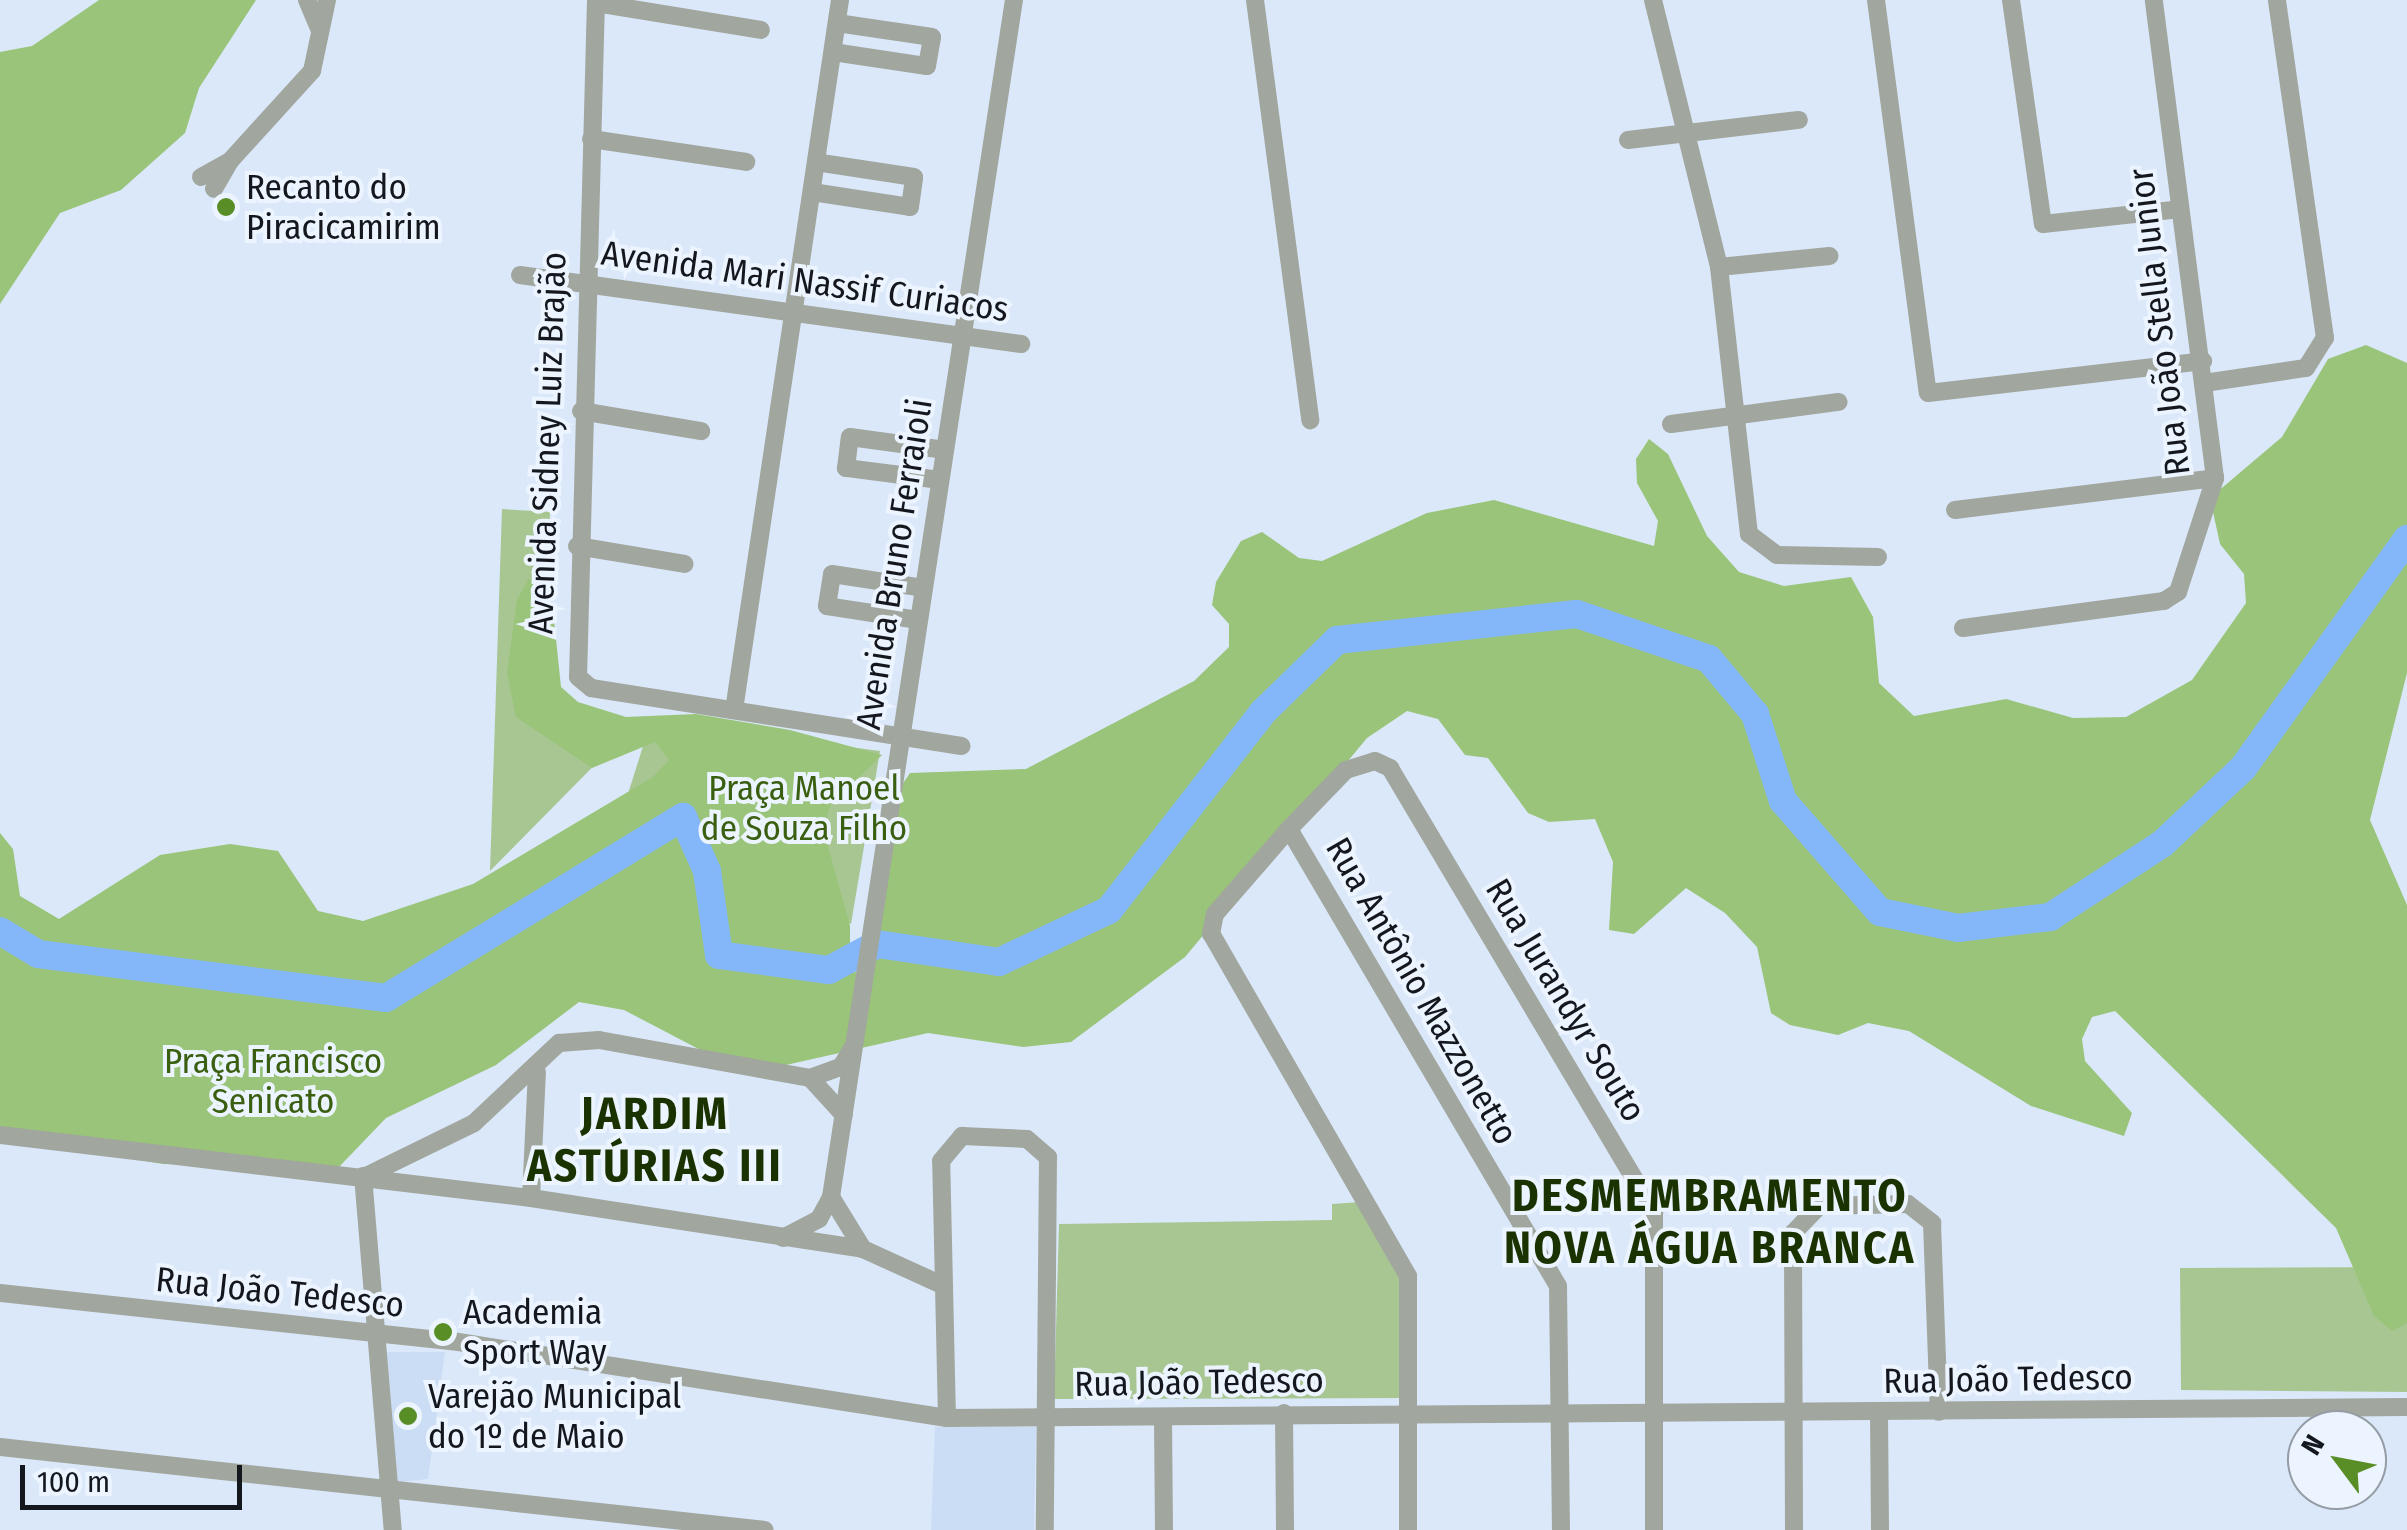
<!DOCTYPE html>
<html>
<head>
<meta charset="utf-8">
<style>
	body { margin:0 }
	#map { position:relative; width:2407px; height:1530px; overflow:hidden; background:#dae8f9; font-family:"Fira Sans Condensed",sans-serif }
	div>[style] { position:absolute }
	.built>* { inset:0; background:#cbddf5 }
	.green>* { inset:0; background:#a8c692 }
	.forest>* { inset:0; background:#99c479 }
	.river>* { height:28px; margin:-14px; padding:0 14px; transform-origin:14px; border-radius:14px; background:#84b7fa }
	.minor>* { height:18px; margin:-9px; padding:0 9px; transform-origin:9px; border-radius:9px; background:#a1a69e }
	.dots>* { width:28px; height:28px; translate:-50% -50%; box-sizing:border-box; border:5px solid #ecf4ff; border-radius:50% }
	span { translate:-50% -50%; white-space:nowrap; text-align:center; line-height:1.15; -webkit-text-stroke:8px #ecf4ff; paint-order:stroke }
	.poi-label { font-size:35px; color:#14181e }
	.left { translate:0 -50%; text-align:left }
	.street-label { font-size:35px; color:#14181e }
	.park-label { font-size:35px; color:#3a5f11 }
	.district-label { font-size:45px; color:#1a3200; font-weight:700; letter-spacing:2.5px }
	.north { position:absolute; left:2287px; top:1410px; width:100px; height:100px; box-sizing:border-box; background:#ecf4ff; border:2px solid #969ca5; border-radius:50%; rotate:302deg; font-size:28px; font-weight:700; line-height:40px; text-align:center; color:#14181e }
	.north::after { content:''; display:block; margin:auto; width:35px; height:45px; background:#598d25; clip-path:polygon(50% 0,100% 100%,50% 72%,0 100%) }
	.scale { position:absolute; left:20px; top:1465px; width:222px; height:45px; box-sizing:border-box; border:5px solid #14181e; border-top:0; padding-left:12px; font-size:30px; line-height:35px; white-space:nowrap; color:#14181e; -webkit-text-stroke:8px #ecf4ff; paint-order:stroke }
</style>
</head>
<body>
<div id="map">
	<div class="built">
		<i style="clip-path:polygon(377px 1352px,445px 1352px,428px 1479px,381px 1484px)"></i>
		<i style="clip-path:polygon(935px 1427px,1036px 1427px,1034px 1530px,931px 1530px)"></i>
	</div>
	<div class="green">
		<i style="clip-path:polygon(502px 509px,550px 512px,544px 695px,551px 706px,639px 720px,490px 871px)"></i>
		<i style="clip-path:polygon(651px 721px,880px 751px,851px 924px,779px 899px,627px 797px)"></i>
		<i style="clip-path:polygon(1360px 1202px,1402px 1277px,1403px 1398px,1054px 1399px,1059px 1224px,1332px 1220px,1332px 1204px)"></i>
		<i style="clip-path:polygon(2407px 1267px,2407px 1392px,2181px 1390px,2180px 1268px)"></i>
	</div>
	<div class="forest">
		<i style="clip-path:polygon(99px 0,256px 0,199px 88px,185px 133px,121px 190px,60px 213px,0 304px,0 52px,32px 46px)"></i>
		<i style="clip-path:polygon(2366px 345px,2407px 363px,2407px 673px,2370px 820px,2407px 905px,2407px 1323px,2392px 1331px,2374px 1316px,2336px 1228px,2115px 1011px,2092px 1017px,2082px 1039px,2085px 1061px,2132px 1113px,2124px 1136px,2031px 1106px,1909px 1031px,1868px 1023px,1838px 1035px,1790px 1025px,1771px 1013px,1757px 947px,1725px 913px,1686px 888px,1634px 934px,1609px 930px,1613px 862px,1595px 819px,1549px 822px,1528px 813px,1488px 758px,1465px 755px,1438px 719px,1407px 711px,1367px 738px,1185px 957px,1071px 1042px,1023px 1047px,928px 1033px,777px 1067px,710px 1055px,624px 1010px,579px 1002px,496px 1065px,386px 1118px,338px 1168px,163px 1164px,0 1137px,0 833px,13px 849px,20px 896px,59px 919px,160px 855px,230px 844px,278px 851px,318px 911px,363px 921px,473px 884px,653px 777px,669px 760px,655px 742px,592px 768px,516px 717px,507px 673px,517px 600px,528px 580px,549px 572px,561px 687px,578px 702px,626px 717px,696px 714px,790px 730px,882px 755px,831px 804px,823px 828px,850px 926px,850px 971px,872px 975px,897px 792px,910px 773px,1026px 769px,1194px 681px,1229px 647px,1229px 624px,1212px 605px,1216px 582px,1241px 541px,1262px 532px,1299px 558px,1322px 561px,1427px 513px,1494px 500px,1654px 546px,1658px 521px,1637px 483px,1636px 459px,1649px 439px,1668px 454px,1707px 536px,1739px 572px,1784px 586px,1851px 577px,1873px 617px,1879px 683px,1914px 716px,2006px 699px,2073px 718px,2126px 717px,2192px 680px,2246px 603px,2244px 574px,2220px 544px,2210px 498px,2282px 437px,2328px 359px)"></i>
	</div>
	<div class="river">
		<i style="left:0;top:931px;width:44px;rotate:31.2deg"></i>
		<i style="left:38px;top:954px;width:351px;rotate:7.2deg"></i>
		<i style="left:386px;top:998px;width:348px;rotate:-31.4deg"></i>
		<i style="left:683px;top:817px;width:59px;rotate:66deg"></i>
		<i style="left:707px;top:871px;width:85px;rotate:81.9deg"></i>
		<i style="left:719px;top:955px;width:111px;rotate:7.8deg"></i>
		<i style="left:829px;top:970px;width:55px;rotate:-28.4deg"></i>
		<i style="left:877px;top:944px;width:123px;rotate:8.4deg"></i>
		<i style="left:999px;top:962px;width:122px;rotate:-25.3deg"></i>
		<i style="left:1109px;top:910px;width:251px;rotate:-52.1deg"></i>
		<i style="left:1263px;top:712px;width:103px;rotate:-44.2deg"></i>
		<i style="left:1337px;top:640px;width:241px;rotate:-6.2deg"></i>
		<i style="left:1577px;top:614px;width:139px;rotate:18.8deg"></i>
		<i style="left:1709px;top:659px;width:72px;rotate:50.1deg"></i>
		<i style="left:1755px;top:714px;width:91px;rotate:72.2deg"></i>
		<i style="left:1783px;top:801px;width:147px;rotate:48.9deg"></i>
		<i style="left:1880px;top:912px;width:80px;rotate:11.6deg"></i>
		<i style="left:1958px;top:928px;width:93px;rotate:-6.8deg"></i>
		<i style="left:2050px;top:917px;width:134px;rotate:-33.1deg"></i>
		<i style="left:2162px;top:844px;width:111px;rotate:-43.2deg"></i>
		<i style="left:2243px;top:768px;width:282px;rotate:-54.4deg"></i>
	</div>
	<div class="minor">
		<i style="left:307px;top:0;width:30px;rotate:67deg"></i>
		<i style="left:596px;top:0;width:677px;rotate:91.52deg"></i>
		<i style="left:578px;top:677px;width:17px;rotate:40deg"></i>
		<i style="left:591px;top:688px;width:375px;rotate:8.9deg"></i>
		<i style="left:1255px;top:0;width:424px;rotate:82.5deg"></i>
		<i style="left:1653px;top:0;width:275px;rotate:76.1deg"></i>
		<i style="left:1719px;top:267px;width:269px;rotate:83.6deg"></i>
		<i style="left:1749px;top:534px;width:35px;rotate:37deg"></i>
		<i style="left:1777px;top:555px;width:101px;rotate:1.1deg"></i>
		<i style="left:1876px;top:0;width:396px;rotate:82.5deg"></i>
		<i style="left:1928px;top:393px;width:277px;rotate:-6.6deg"></i>
		<i style="left:2011px;top:0;width:226px;rotate:81.9deg"></i>
		<i style="left:2043px;top:224px;width:138px;rotate:-6.2deg"></i>
		<i style="left:596px;top:3px;width:167px;rotate:9.3deg"></i>
		<i style="left:833px;top:52px;width:95px;rotate:8.5deg"></i>
		<i style="left:927px;top:66px;width:29px;rotate:-80deg"></i>
		<i style="left:932px;top:37px;width:96px;rotate:-171.6deg"></i>
		<i style="left:591px;top:139px;width:157px;rotate:8.4deg"></i>
		<i style="left:1628px;top:140px;width:172px;rotate:-6.7deg"></i>
		<i style="left:230px;top:161px;width:122px;rotate:-47.7deg"></i>
		<i style="left:312px;top:71px;width:73px;rotate:-78.1deg"></i>
		<i style="left:201px;top:177px;width:33px;rotate:-29deg"></i>
		<i style="left:230px;top:161px;width:32px;rotate:120deg"></i>
		<i style="left:812px;top:192px;width:99px;rotate:8.7deg"></i>
		<i style="left:910px;top:207px;width:30px;rotate:-82deg"></i>
		<i style="left:914px;top:177px;width:99px;rotate:-171.3deg"></i>
		<i style="left:1719px;top:267px;width:111px;rotate:-5.7deg"></i>
		<i style="left:520px;top:275px;width:506px;rotate:7.84deg"></i>
		<i style="left:2204px;top:383px;width:103px;rotate:-8.4deg"></i>
		<i style="left:2306px;top:368px;width:36px;rotate:-58deg"></i>
		<i style="left:2325px;top:338px;width:341px;rotate:-98.1deg"></i>
		<i style="left:581px;top:411px;width:122px;rotate:9.5deg"></i>
		<i style="left:1671px;top:424px;width:169px;rotate:-7.5deg"></i>
		<i style="left:940px;top:480px;width:95px;rotate:-172.7deg"></i>
		<i style="left:846px;top:468px;width:31px;rotate:-83deg"></i>
		<i style="left:850px;top:437px;width:96px;rotate:7.8deg"></i>
		<i style="left:1955px;top:510px;width:262px;rotate:-7deg"></i>
		<i style="left:577px;top:546px;width:109px;rotate:9.5deg"></i>
		<i style="left:918px;top:620px;width:92px;rotate:-171.3deg"></i>
		<i style="left:827px;top:606px;width:32px;rotate:-81deg"></i>
		<i style="left:832px;top:574px;width:92px;rotate:8.7deg"></i>
		<i style="left:1963px;top:628px;width:203px;rotate:-7.7deg"></i>
		<i style="left:2164px;top:601px;width:17px;rotate:-33deg"></i>
		<i style="left:2178px;top:592px;width:120px;rotate:-72deg"></i>
		<i style="left:2215px;top:478px;width:482px;rotate:-97.3deg"></i>
		<i style="left:734px;top:710px;width:718px;rotate:-81.51deg"></i>
		<i style="left:1289px;top:829px;width:530px;rotate:59.52deg"></i>
		<i style="left:1558px;top:1286px;width:244px;rotate:89.3deg"></i>
		<i style="left:810px;top:1078px;width:50px;rotate:47.4deg"></i>
		<i style="left:0;top:1135px;width:535px;rotate:6.77deg"></i>
		<i style="left:531px;top:1198px;width:336px;rotate:8.7deg"></i>
		<i style="left:863px;top:1249px;width:87px;rotate:24.5deg"></i>
		<i style="left:368px;top:1175px;width:118px;rotate:-26.1deg"></i>
		<i style="left:474px;top:1123px;width:117px;rotate:-43.3deg"></i>
		<i style="left:559px;top:1043px;width:40px;rotate:-4.3deg"></i>
		<i style="left:599px;top:1040px;width:214px;rotate:10.2deg"></i>
		<i style="left:810px;top:1078px;width:33px;rotate:-20deg"></i>
		<i style="left:841px;top:1067px;width:21px;rotate:-59deg"></i>
		<i style="left:363px;top:1176px;width:355px;rotate:85.2deg"></i>
		<i style="left:831px;top:1197px;width:61px;rotate:58.4deg"></i>
		<i style="left:531px;top:1198px;width:126px;rotate:-87.3deg"></i>
		<i style="left:783px;top:1238px;width:41px;rotate:-27.8deg"></i>
		<i style="left:819px;top:1219px;width:25px;rotate:-61deg"></i>
		<i style="left:831px;top:1197px;width:1211px;rotate:-81.31deg"></i>
		<i style="left:0;top:1293px;width:455px;rotate:6.1deg"></i>
		<i style="left:452px;top:1341px;width:501px;rotate:8.84deg"></i>
		<i style="left:947px;top:1418px;width:1460px;rotate:-0.43deg"></i>
		<i style="left:1284px;top:1413px;width:117px;rotate:89.5deg"></i>
		<i style="left:1879px;top:1414px;width:116px;rotate:89.5deg"></i>
		<i style="left:947px;top:1418px;width:257px;rotate:-91.3deg"></i>
		<i style="left:941px;top:1161px;width:33px;rotate:-50deg"></i>
		<i style="left:962px;top:1136px;width:65px;rotate:2.6deg"></i>
		<i style="left:1027px;top:1139px;width:28px;rotate:41deg"></i>
		<i style="left:1048px;top:1157px;width:373px;rotate:90.5deg"></i>
		<i style="left:1163px;top:1418px;width:112px;rotate:89.5deg"></i>
		<i style="left:0;top:1447px;width:769px;rotate:6.19deg"></i>
		<i style="left:1408px;top:1530px;width:254px;rotate:-90deg"></i>
		<i style="left:1408px;top:1276px;width:395px;rotate:-119.9deg"></i>
		<i style="left:1211px;top:934px;width:20px;rotate:-79deg"></i>
		<i style="left:1215px;top:914px;width:113px;rotate:-49deg"></i>
		<i style="left:1289px;top:829px;width:82px;rotate:-46deg"></i>
		<i style="left:1346px;top:770px;width:30px;rotate:-17deg"></i>
		<i style="left:1375px;top:761px;width:17px;rotate:25deg"></i>
		<i style="left:1390px;top:768px;width:517px;rotate:59.26deg"></i>
		<i style="left:1654px;top:1212px;width:318px;rotate:90deg"></i>
		<i style="left:1794px;top:1530px;width:297px;rotate:-90.2deg"></i>
		<i style="left:1793px;top:1233px;width:37px;rotate:-46deg"></i>
		<i style="left:1819px;top:1206px;width:89px;rotate:-1.3deg"></i>
		<i style="left:1908px;top:1204px;width:31px;rotate:38deg"></i>
		<i style="left:1932px;top:1223px;width:189px;rotate:87.9deg"></i>
	</div>
	<div class="dots">
		<i style="left:226px;top:207px;background:#598d25"></i>
		<i style="left:443px;top:1332px;background:#598d25"></i>
		<i style="left:408px;top:1416px;background:#598d25"></i>
	</div>
	<div class="poi-label">
		<span class="left" style="left:246px;top:207px">Recanto do<br>Piracicamirim</span>
		<span class="left" style="left:463px;top:1332px">Academia<br>Sport Way</span>
		<span class="left" style="left:428px;top:1416px">Varejão Municipal<br>do 1º de Maio</span>
	</div>
	<div class="street-label">
		<span style="left:805px;top:281px;rotate:8deg">Avenida Mari Nassif Curiacos</span>
		<span style="left:2159px;top:322px;rotate:-97deg">Rua João Stella Junior</span>
		<span style="left:547px;top:443px;rotate:-88deg">Avenida Sidney Luiz Brajão</span>
		<span style="left:894px;top:564px;rotate:-81deg">Avenida Bruno Ferraioli</span>
		<span style="left:1422px;top:991px;rotate:60deg">Rua Antônio Mazzonetto</span>
		<span style="left:1566px;top:1000px;rotate:59deg">Rua Jurandyr Souto</span>
		<span style="left:280px;top:1292px;rotate:6deg">Rua João Tedesco</span>
		<span style="left:2008px;top:1379px;rotate:-1deg">Rua João Tedesco</span>
		<span style="left:1199px;top:1382px;rotate:-1deg">Rua João Tedesco</span>
	</div>
	<div class="park-label">
		<span style="left:804px;top:808px">Praça Manoel<br>de Souza Filho</span>
		<span style="left:273px;top:1081px">Praça Francisco<br>Senicato</span>
	</div>
	<div class="district-label">
		<span style="left:655px;top:1141px">JARDIM<br>ASTÚRIAS III</span>
		<span style="left:1710px;top:1223px">DESMEMBRAMENTO<br>NOVA ÁGUA BRANCA</span>
	</div>
	<div class="north">N</div>
	<div class="scale">100 m</div>
</div>
</body>
</html>
